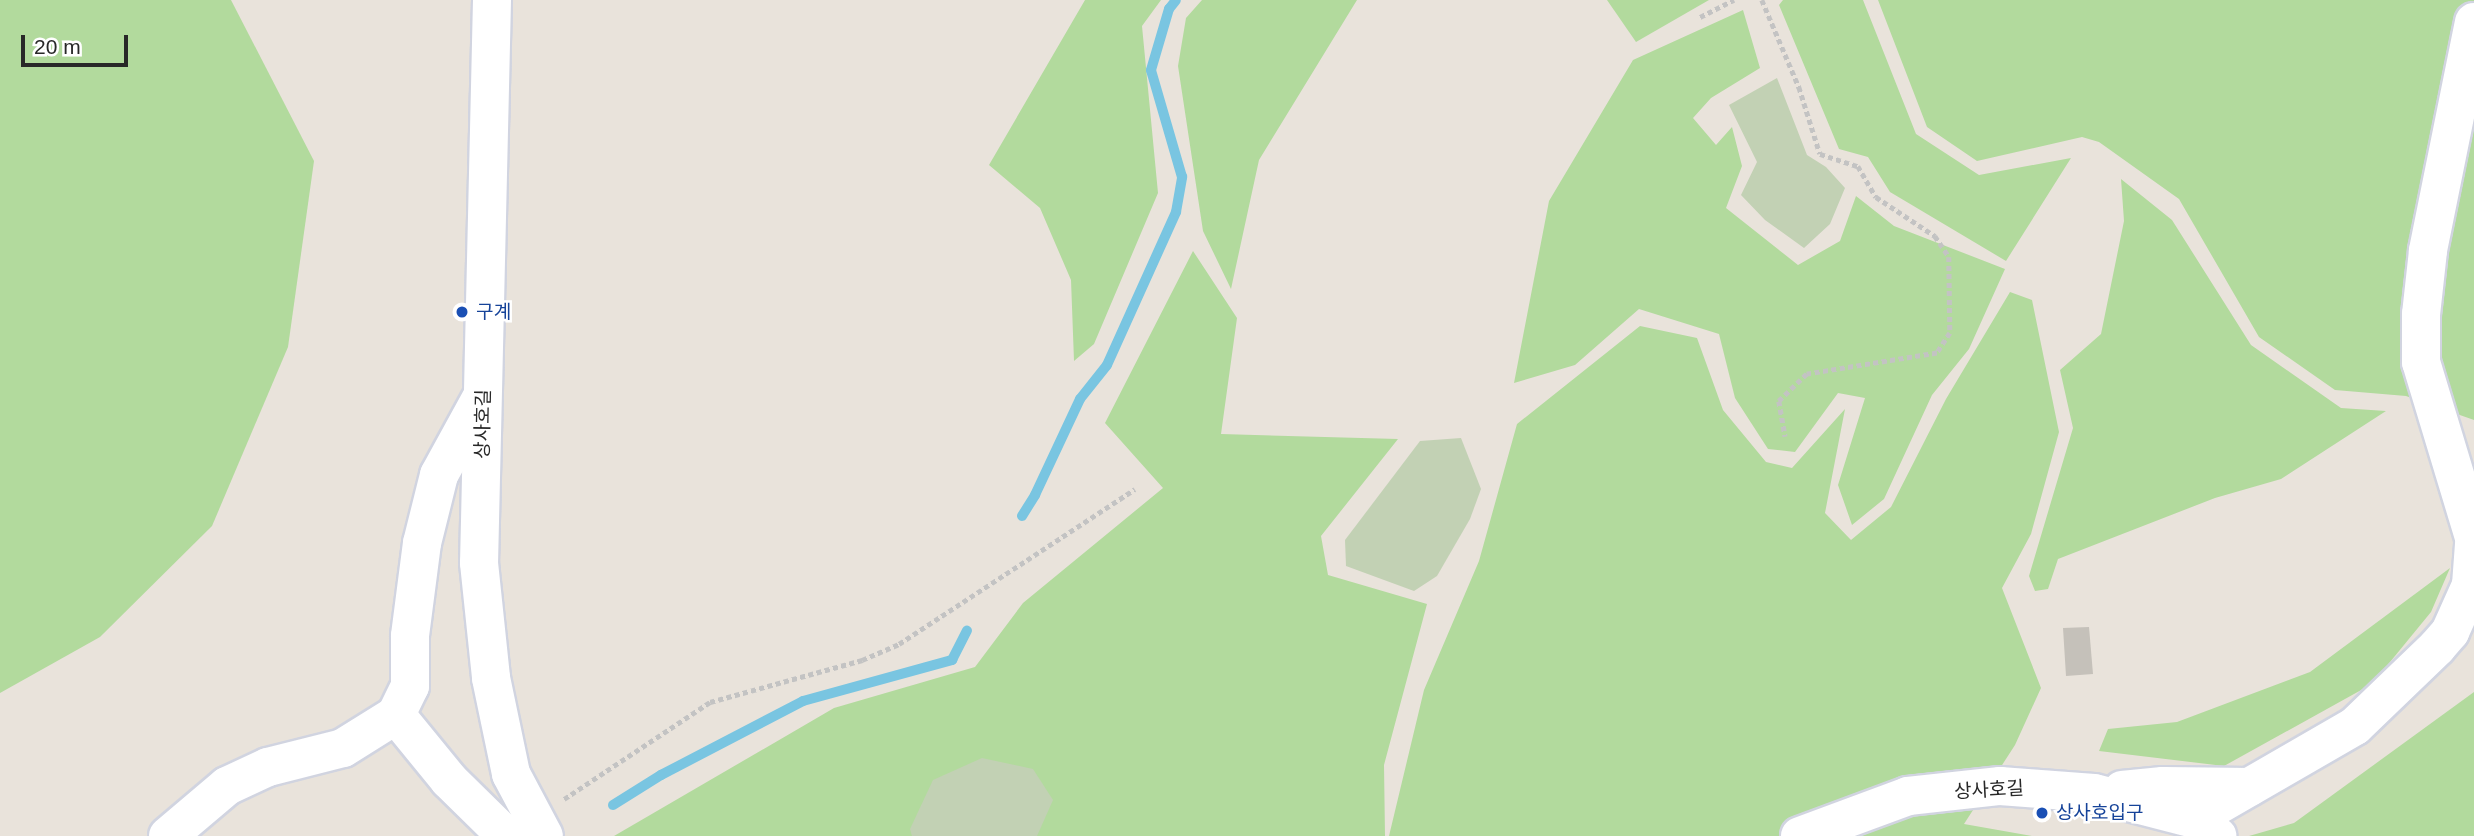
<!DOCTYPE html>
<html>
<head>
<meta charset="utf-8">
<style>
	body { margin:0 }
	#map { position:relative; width:2474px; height:836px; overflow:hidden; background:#e9e3db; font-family:Arial,"Noto Sans KR",sans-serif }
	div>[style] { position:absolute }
	.green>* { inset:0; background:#b2da9d }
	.cemetery>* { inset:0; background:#c2d1b4 }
	.stream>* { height:10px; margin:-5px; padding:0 5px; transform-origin:5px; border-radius:5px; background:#79c5e1 }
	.building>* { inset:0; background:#c5c1ba }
	.path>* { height:4.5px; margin-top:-2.25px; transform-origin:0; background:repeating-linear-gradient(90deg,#c3c3c3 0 5px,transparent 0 8.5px) }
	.roads { filter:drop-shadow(2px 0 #d1d4e0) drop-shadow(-2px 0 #d1d4e0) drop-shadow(0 2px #d1d4e0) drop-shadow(0 -2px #d1d4e0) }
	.street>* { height:38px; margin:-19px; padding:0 19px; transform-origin:19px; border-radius:19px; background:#fff }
	.secondary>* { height:38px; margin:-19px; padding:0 19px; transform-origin:19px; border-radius:19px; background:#fff }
	.dots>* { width:19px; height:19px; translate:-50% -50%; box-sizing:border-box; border:4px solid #fff; border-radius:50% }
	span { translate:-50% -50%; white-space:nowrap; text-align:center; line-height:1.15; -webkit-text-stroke:5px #fff; paint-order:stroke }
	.transit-label { font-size:19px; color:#164399 }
	.left { translate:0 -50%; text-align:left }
	.street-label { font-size:19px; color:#282828 }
	.scale { position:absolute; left:21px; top:35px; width:107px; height:32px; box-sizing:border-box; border:4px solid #282828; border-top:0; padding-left:9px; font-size:21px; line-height:24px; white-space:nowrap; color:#282828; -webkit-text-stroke:5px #fff; paint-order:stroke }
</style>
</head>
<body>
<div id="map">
	<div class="green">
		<i style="clip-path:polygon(0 0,231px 0,314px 161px,288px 347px,212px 526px,100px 637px,0 693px)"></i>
		<i style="clip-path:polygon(1085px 0,1161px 0,1142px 26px,1158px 193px,1094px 344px,1074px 361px,1071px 280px,1040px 208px,989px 165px)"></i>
		<i style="clip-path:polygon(1202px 0,1357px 0,1259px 160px,1231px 289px,1203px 231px,1178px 66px,1186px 18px)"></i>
		<i style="clip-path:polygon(1607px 0,1709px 0,1636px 42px)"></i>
		<i style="clip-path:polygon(1783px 0,1863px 0,1916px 134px,1979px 175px,2071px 158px,2006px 261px,1890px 192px,1868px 157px,1839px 149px,1779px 5px)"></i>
		<i style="clip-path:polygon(1878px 0,2474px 0,2474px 420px,2406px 396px,2335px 390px,2259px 337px,2179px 199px,2099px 142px,2082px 137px,1977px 161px,1927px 127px)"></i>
		<i style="clip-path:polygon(1743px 10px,1760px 68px,1711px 98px,1693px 118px,1716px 145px,1732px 127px,1742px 166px,1726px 208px,1798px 265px,1840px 241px,1856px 196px,1894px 226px,2005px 269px,1969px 349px,1932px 395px,1884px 499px,1852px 525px,1838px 485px,1865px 398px,1838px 393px,1795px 452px,1768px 449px,1735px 398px,1719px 334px,1639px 309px,1575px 365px,1514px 383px,1549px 201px,1633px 60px)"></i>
		<i style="clip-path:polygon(2121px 179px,2172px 220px,2251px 345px,2341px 408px,2386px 411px,2281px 479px,2215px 498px,2058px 559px,2048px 589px,2035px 591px,2029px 576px,2073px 428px,2060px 370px,2101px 334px,2124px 221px)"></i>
		<i style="clip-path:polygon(1193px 251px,1237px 318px,1221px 434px,1398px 439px,1321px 536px,1328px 575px,1427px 604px,1384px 765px,1385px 836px,614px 836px,834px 708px,975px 667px,1023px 603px,1163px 488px,1105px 423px)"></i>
		<i style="clip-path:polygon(2010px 292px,2032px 300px,2059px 432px,2031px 534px,2002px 588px,2041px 688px,2015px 745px,1964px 824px,2032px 836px,1389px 836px,1424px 690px,1479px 561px,1517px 424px,1640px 326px,1697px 338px,1723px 410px,1766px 462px,1792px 468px,1845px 409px,1825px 513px,1851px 540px,1891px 507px,1946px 399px)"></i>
		<i style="clip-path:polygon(2450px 568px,2431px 612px,2372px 684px,2224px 766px,2099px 751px,2108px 729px,2177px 722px,2310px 672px)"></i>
		<i style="clip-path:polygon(2474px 692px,2474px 836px,2249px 836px,2294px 823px)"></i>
	</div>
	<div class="cemetery">
		<i style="clip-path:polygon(1777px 78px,1807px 155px,1826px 167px,1845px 188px,1830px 224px,1804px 248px,1765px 220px,1741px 195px,1757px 162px,1729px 105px)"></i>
		<i style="clip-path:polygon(1461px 438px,1481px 489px,1470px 519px,1437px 576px,1414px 591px,1346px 566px,1345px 540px,1420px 441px)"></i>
		<i style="clip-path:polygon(982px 758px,1033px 769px,1053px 800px,1037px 836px,912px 836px,910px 829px,933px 780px)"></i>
	</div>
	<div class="stream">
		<i style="left:1022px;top:516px;width:25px;rotate:-58deg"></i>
		<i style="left:1035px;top:495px;width:106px;rotate:-64.9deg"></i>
		<i style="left:1080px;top:399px;width:43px;rotate:-51.5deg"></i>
		<i style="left:1107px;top:365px;width:168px;rotate:-65.7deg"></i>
		<i style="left:1176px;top:212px;width:36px;rotate:-80deg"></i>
		<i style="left:1182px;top:177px;width:111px;rotate:-106.2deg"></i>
		<i style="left:1151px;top:70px;width:64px;rotate:-73.6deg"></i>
		<i style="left:1169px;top:9px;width:11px;rotate:-52deg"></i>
		<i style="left:613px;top:805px;width:57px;rotate:-32deg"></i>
		<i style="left:661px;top:775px;width:160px;rotate:-27.5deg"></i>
		<i style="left:803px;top:701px;width:155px;rotate:-15.4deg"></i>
		<i style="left:952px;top:660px;width:33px;rotate:-63deg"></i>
	</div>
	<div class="building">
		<i style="clip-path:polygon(2089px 627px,2093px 674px,2066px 676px,2063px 628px)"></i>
	</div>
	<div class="path">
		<i style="left:1762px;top:0;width:95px;rotate:67deg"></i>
		<i style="left:1799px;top:87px;width:70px;rotate:72.6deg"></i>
		<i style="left:1820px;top:154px;width:40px;rotate:18deg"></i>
		<i style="left:1858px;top:166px;width:36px;rotate:60deg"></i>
		<i style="left:1876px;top:197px;width:71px;rotate:33.5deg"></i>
		<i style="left:1935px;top:236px;width:25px;rotate:56deg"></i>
		<i style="left:1949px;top:257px;width:76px;rotate:89.2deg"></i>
		<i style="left:1950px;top:333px;width:24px;rotate:123deg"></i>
		<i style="left:1937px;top:353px;width:132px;rotate:170.8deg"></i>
		<i style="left:1807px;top:374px;width:39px;rotate:136deg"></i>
		<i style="left:1779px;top:401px;width:36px;rotate:80deg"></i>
		<i style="left:1700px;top:17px;width:38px;rotate:-27deg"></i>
		<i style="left:564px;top:799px;width:175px;rotate:-33.6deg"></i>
		<i style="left:710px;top:702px;width:158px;rotate:-15.4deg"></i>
		<i style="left:862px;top:660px;width:40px;rotate:-23.4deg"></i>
		<i style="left:899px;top:644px;width:282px;rotate:-33.3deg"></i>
	</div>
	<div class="roads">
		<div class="street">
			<i style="left:168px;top:836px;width:77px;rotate:-40.3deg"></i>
			<i style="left:227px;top:786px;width:45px;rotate:-24.9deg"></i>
			<i style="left:268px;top:767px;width:77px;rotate:-14.2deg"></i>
			<i style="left:343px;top:748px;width:62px;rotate:-31.9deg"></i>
		</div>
		<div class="secondary">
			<i style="left:492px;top:0;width:563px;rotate:91.32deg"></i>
			<i style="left:479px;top:563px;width:116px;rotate:84deg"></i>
			<i style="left:491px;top:678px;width:98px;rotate:78.2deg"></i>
			<i style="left:511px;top:774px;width:70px;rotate:62deg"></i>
			<i style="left:2474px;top:22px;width:234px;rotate:101.4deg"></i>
			<i style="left:2428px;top:251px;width:63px;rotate:96.3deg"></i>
			<i style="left:2421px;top:314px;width:48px;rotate:90deg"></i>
			<i style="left:2421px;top:362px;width:183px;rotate:73.2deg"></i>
			<i style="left:480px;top:400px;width:85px;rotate:118.7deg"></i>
			<i style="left:439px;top:475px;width:70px;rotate:104deg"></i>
			<i style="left:422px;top:543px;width:94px;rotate:97.4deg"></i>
			<i style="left:410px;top:636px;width:50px;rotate:90deg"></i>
			<i style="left:410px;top:686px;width:32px;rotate:116deg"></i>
			<i style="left:396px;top:715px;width:84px;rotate:50.8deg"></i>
			<i style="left:449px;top:780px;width:80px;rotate:44.5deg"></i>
			<i style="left:2122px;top:790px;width:41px;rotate:-5.6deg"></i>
			<i style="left:2163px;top:786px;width:86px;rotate:0.7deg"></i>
			<i style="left:2194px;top:819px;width:186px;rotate:-30deg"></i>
			<i style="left:2355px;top:726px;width:114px;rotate:-43.9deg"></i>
			<i style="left:2437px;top:647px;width:20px;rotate:-49deg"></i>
			<i style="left:2450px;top:632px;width:51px;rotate:-65.9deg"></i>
			<i style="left:2471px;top:585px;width:41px;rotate:-85.8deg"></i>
			<i style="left:1800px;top:836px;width:115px;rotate:-20.3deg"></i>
			<i style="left:1908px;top:796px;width:93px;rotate:-6.2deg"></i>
			<i style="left:2000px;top:786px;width:94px;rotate:4.3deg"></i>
			<i style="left:2094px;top:793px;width:103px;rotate:14.6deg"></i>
			<i style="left:2194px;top:819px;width:29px;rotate:36deg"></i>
		</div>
	</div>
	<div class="dots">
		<i style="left:462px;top:312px;background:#1a4fb4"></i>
		<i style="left:2042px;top:813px;background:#1a4fb4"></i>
	</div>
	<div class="transit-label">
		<span class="left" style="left:476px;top:312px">구계</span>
		<span class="left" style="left:2056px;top:813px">상사호입구</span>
	</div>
	<div class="street-label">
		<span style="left:483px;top:424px;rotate:-89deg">상사호길</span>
		<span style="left:1989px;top:790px;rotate:-3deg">상사호길</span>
	</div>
	<div class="scale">20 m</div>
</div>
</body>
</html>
